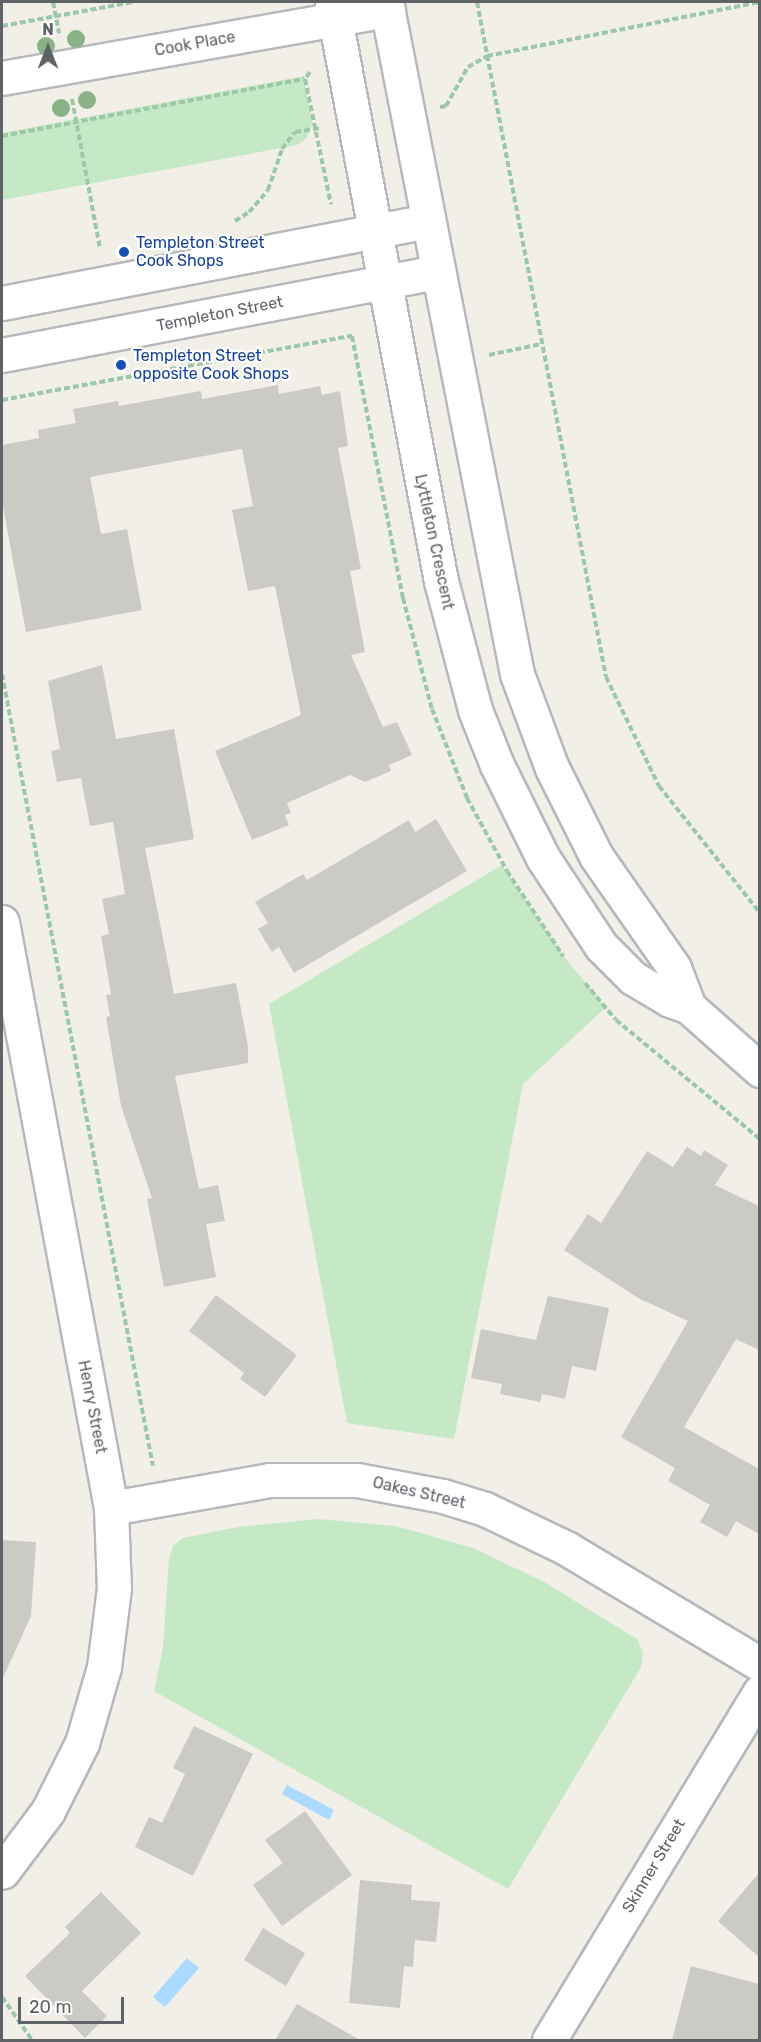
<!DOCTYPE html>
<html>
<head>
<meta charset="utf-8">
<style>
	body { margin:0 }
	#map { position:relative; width:761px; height:2042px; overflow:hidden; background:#f1efe8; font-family:Rubik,sans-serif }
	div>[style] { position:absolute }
	.green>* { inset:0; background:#c5e8c5 }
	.water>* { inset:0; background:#aadaff }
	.building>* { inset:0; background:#cccac5 }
	.path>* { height:4px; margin-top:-2px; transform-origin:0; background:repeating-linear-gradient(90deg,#9cc7a9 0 6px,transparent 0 9px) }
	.roads { filter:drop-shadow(2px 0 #b5b8bc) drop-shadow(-2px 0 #b5b8bc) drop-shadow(0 2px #b5b8bc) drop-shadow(0 -2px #b5b8bc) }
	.minor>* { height:33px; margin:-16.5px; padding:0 16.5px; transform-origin:16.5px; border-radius:16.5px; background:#fff }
	.trees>* { width:18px; height:18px; margin:-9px; border-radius:50%; background:#89b387 }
	.dots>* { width:16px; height:16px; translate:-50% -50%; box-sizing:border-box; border:3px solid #fff; border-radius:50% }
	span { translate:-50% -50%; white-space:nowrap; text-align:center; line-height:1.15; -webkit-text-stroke:4.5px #fff; paint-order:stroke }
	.street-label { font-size:16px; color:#5f6368 }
	.transit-label { font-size:16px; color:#164399 }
	.left { translate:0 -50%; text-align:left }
	.frame { position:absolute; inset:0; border:3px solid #5f6368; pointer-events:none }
	.north { position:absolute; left:18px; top:18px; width:60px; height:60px; -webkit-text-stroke:4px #fff; paint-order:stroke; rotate:0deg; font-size:16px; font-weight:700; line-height:24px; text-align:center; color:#5f6368 }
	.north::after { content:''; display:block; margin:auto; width:21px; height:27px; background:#5f6368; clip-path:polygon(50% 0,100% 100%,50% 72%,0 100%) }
	.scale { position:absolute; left:18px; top:1997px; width:106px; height:27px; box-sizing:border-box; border:3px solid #5f6368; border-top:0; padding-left:8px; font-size:18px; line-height:21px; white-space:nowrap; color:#5f6368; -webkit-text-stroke:4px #fff; paint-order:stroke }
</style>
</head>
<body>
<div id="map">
	<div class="green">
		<i style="clip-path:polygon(304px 76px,312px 124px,307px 138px,297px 145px,2px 200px,2px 133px)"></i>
		<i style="clip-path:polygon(502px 865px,568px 962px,606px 1007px,523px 1084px,454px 1439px,347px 1423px,269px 1004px)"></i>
		<i style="clip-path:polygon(317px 1519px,396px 1526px,473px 1548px,544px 1582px,637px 1639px,643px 1652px,641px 1667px,508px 1889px,154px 1691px,163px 1648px,169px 1559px,173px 1546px,183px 1538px,238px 1527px)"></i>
	</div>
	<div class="water">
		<i style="clip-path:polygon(287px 1785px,334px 1810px,329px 1820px,282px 1794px)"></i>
		<i style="clip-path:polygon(187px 1958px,199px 1968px,165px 2007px,153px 1997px)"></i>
	</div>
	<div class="building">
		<i style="clip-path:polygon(278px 385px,279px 394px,320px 386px,322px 395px,340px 391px,348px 446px,338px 448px,361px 569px,350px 571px,365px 652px,351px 655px,383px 727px,397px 722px,412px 755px,389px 765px,391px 771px,365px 782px,350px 775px,287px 803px,291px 813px,285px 815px,289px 825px,252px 840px,215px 751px,301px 715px,275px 586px,248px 591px,232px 510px,253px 506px,242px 449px,90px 477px,101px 534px,127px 529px,142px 610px,26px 632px,2px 501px,2px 445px,39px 438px,38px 430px,76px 423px,73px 409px,118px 401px,119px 406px,201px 391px,202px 399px)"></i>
		<i style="clip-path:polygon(102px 665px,116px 739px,174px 729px,194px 839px,145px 848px,174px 994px,236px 983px,248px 1046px,248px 1063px,175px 1076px,199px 1189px,218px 1185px,225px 1221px,206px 1224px,216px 1277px,164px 1287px,147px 1199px,152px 1198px,121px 1106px,106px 1017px,110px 1016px,106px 995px,111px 994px,101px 936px,109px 934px,102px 899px,125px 894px,113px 822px,90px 826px,81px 778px,57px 782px,51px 751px,60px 749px,48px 681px)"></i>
		<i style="clip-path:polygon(436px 819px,467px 871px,294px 973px,279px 947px,272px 952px,258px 929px,268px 923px,255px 902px,303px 874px,307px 880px,409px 820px,415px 832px)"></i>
		<i style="clip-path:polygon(687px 1147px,701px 1156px,704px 1150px,728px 1165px,715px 1185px,759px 1206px,759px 1350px,736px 1339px,684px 1427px,759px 1469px,759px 1534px,736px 1521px,727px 1537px,700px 1522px,710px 1505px,668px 1481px,675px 1468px,621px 1437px,688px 1321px,640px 1299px,564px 1250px,588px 1214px,601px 1223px,647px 1151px,673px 1167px)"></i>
		<i style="clip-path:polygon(216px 1295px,297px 1355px,265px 1397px,240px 1379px,244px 1373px,189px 1331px)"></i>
		<i style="clip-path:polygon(548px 1296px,609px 1308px,596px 1371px,572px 1366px,565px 1399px,542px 1394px,540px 1402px,500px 1394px,502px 1384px,471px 1378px,481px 1329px,536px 1340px)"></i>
		<i style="clip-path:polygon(2px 1540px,36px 1542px,31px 1616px,2px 1680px)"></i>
		<i style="clip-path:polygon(194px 1726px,253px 1754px,193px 1876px,135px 1847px,149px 1817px,162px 1823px,185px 1774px,173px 1768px)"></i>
		<i style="clip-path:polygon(305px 1811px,352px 1875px,282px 1926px,253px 1885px,283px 1863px,265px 1840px)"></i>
		<i style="clip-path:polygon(759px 1873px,759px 1957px,718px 1921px)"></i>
		<i style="clip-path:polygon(360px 1880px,412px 1885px,411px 1900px,440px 1902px,436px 1942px,415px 1940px,413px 1967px,404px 1966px,400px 2008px,349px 2003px)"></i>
		<i style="clip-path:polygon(101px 1892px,141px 1933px,82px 1991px,107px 2016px,85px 2038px,25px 1976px,70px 1933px,65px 1927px)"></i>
		<i style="clip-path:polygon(263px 1928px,305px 1953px,286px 1986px,244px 1960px)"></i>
		<i style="clip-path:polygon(691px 1966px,759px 1984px,759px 2040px,672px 2040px)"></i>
		<i style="clip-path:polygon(297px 2004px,360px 2040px,275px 2040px)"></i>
	</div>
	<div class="path">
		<i style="left:53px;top:2px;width:32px;rotate:79deg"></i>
		<i style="left:477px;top:2px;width:687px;rotate:79.18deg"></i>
		<i style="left:606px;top:677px;width:121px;rotate:64.1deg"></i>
		<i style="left:659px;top:786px;width:162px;rotate:51.5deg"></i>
		<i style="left:2px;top:26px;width:133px;rotate:-10.4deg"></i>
		<i style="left:310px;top:72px;width:9px;rotate:126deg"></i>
		<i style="left:305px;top:79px;width:128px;rotate:78.3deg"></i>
		<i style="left:72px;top:99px;width:152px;rotate:79.4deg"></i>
		<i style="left:440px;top:107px;width:6px;rotate:-9deg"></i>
		<i style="left:446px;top:106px;width:45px;rotate:-60.6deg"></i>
		<i style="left:468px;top:67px;width:22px;rotate:-30deg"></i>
		<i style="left:487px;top:56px;width:278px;rotate:-11.2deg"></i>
		<i style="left:2px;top:136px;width:308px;rotate:-10.7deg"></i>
		<i style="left:235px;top:221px;width:17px;rotate:-33deg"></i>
		<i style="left:249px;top:212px;width:29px;rotate:-49deg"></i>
		<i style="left:268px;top:190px;width:43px;rotate:-71.1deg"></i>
		<i style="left:282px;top:149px;width:21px;rotate:-53deg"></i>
		<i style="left:295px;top:132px;width:26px;rotate:-9deg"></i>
		<i style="left:489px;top:355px;width:53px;rotate:-11.9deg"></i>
		<i style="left:2px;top:400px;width:356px;rotate:-10.4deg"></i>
		<i style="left:352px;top:336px;width:267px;rotate:79deg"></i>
		<i style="left:403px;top:598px;width:115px;rotate:75.4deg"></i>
		<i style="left:432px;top:709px;width:96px;rotate:68.5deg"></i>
		<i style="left:467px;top:798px;width:83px;rotate:61.3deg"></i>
		<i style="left:507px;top:871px;width:102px;rotate:56.6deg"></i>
		<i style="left:2px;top:674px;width:806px;rotate:79.21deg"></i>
		<i style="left:585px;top:983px;width:48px;rotate:50deg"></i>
		<i style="left:616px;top:1020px;width:187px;rotate:39.6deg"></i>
		<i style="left:2px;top:1997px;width:52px;rotate:55.1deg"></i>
	</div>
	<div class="roads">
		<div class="minor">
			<i style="left:332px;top:2px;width:589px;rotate:79.34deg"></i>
			<i style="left:441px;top:581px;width:133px;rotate:75.2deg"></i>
			<i style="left:475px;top:710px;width:59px;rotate:68.2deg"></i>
			<i style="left:497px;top:765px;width:104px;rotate:63.7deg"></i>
			<i style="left:543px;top:858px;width:105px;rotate:56.6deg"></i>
			<i style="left:601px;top:946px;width:45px;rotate:45deg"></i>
			<i style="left:633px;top:978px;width:43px;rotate:30.7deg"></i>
			<i style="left:670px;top:1000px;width:20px;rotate:20deg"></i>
			<i style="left:386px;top:2px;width:685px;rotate:78.97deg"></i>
			<i style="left:517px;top:674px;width:100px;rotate:69.6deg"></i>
			<i style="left:552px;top:768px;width:98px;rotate:63.4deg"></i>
			<i style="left:596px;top:856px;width:136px;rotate:55.1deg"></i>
			<i style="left:674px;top:968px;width:42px;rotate:69deg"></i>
			<i style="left:689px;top:1007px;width:95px;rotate:41.6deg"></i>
			<i style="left:2px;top:78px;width:392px;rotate:-10deg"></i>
			<i style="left:2px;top:303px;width:434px;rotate:-10.9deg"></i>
			<i style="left:2px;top:355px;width:444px;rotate:-10.8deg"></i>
			<i style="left:2px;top:922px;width:596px;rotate:79.46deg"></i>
			<i style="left:111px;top:1508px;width:80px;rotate:87.9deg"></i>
			<i style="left:114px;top:1588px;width:80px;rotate:97.2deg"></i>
			<i style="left:104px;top:1667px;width:79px;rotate:106.1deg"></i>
			<i style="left:82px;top:1743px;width:76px;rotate:116.6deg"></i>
			<i style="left:48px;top:1811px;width:76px;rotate:127deg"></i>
			<i style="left:111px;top:1508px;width:160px;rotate:-10deg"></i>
			<i style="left:269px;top:1480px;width:88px"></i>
			<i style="left:357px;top:1480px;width:87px;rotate:10.5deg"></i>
			<i style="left:443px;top:1496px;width:44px;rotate:17.2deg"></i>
			<i style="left:485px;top:1509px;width:90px;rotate:25.7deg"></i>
			<i style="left:566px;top:1548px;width:226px;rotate:30.9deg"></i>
			<i style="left:549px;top:2040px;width:407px;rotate:-58.8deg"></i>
		</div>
	</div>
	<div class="trees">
		<i style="left:76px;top:39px"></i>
		<i style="left:46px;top:46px"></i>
		<i style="left:87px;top:100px"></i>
		<i style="left:61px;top:108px"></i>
	</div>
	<div class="dots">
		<i style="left:124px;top:252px;background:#1a4fb4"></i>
		<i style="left:121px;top:365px;background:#1a4fb4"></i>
	</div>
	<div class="street-label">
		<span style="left:195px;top:44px;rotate:-10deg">Cook Place</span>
		<span style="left:220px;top:314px;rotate:-11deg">Templeton Street</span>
		<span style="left:434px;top:542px;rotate:78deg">Lyttleton Crescent</span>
		<span style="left:92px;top:1407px;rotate:79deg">Henry Street</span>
		<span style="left:419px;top:1493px;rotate:13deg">Oakes Street</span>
		<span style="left:654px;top:1866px;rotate:-59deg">Skinner Street</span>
	</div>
	<div class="transit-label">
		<span class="left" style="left:136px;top:252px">Templeton Street<br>Cook Shops</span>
		<span class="left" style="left:133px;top:365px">Templeton Street<br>opposite Cook Shops</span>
	</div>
	<div class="frame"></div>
	<div class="north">N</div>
	<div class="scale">20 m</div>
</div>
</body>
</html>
